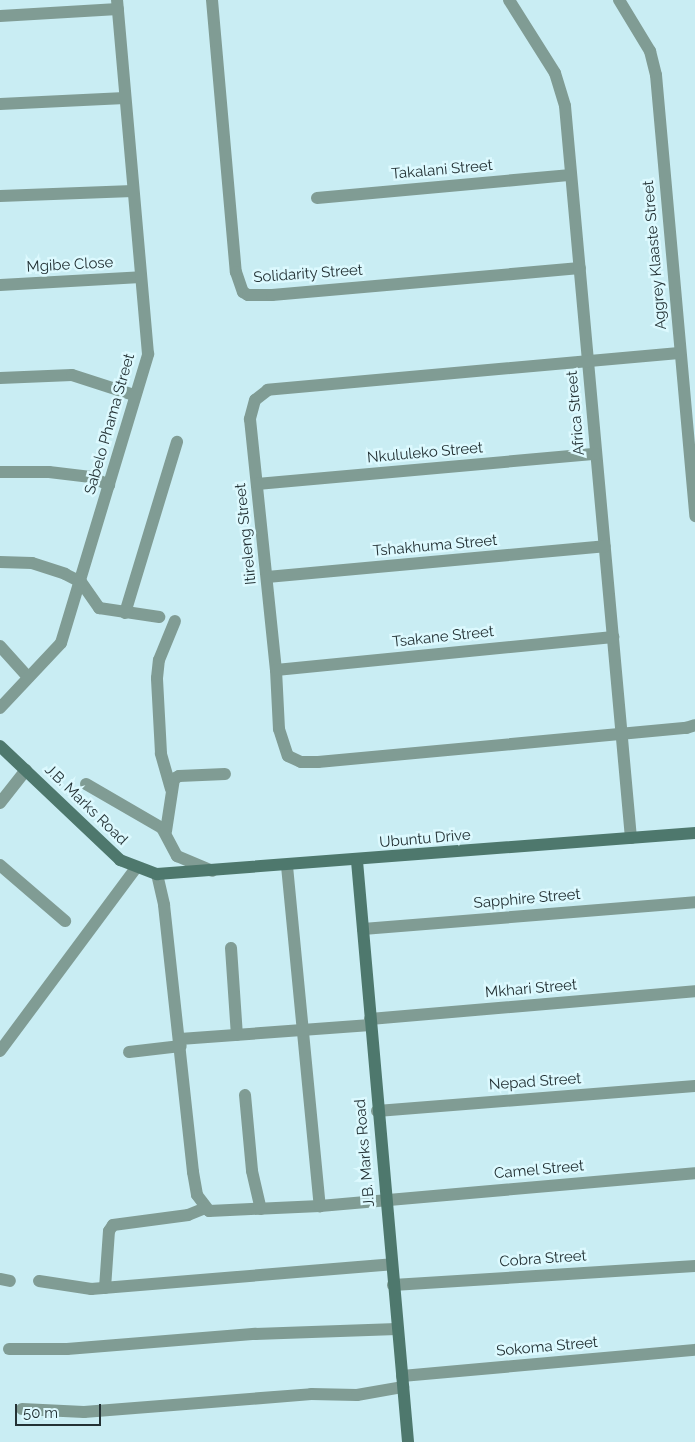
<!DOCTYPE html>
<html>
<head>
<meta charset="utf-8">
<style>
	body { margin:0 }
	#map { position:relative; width:695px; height:1442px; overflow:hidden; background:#c9edf3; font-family:Raleway,sans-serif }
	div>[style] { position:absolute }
	.street>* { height:12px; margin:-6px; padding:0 6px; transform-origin:6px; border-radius:6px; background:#809c94 }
	.secondary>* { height:12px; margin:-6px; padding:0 6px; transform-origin:6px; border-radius:6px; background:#4e786d }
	span { translate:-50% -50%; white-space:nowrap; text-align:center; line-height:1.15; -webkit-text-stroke:5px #dcf9fe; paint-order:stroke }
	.street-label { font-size:15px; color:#233134 }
	.scale { position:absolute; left:15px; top:1404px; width:86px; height:22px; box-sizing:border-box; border:2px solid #233134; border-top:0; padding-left:6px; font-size:15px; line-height:18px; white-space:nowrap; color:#233134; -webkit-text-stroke:4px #dcf9fe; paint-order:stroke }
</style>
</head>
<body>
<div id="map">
	<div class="street">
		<i style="left:212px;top:0;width:273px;rotate:85deg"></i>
		<i style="left:236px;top:272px;width:21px;rotate:71deg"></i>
		<i style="left:243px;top:292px;width:6px;rotate:31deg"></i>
		<i style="left:248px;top:295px;width:24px"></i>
		<i style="left:272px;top:295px;width:309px;rotate:-5deg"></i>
		<i style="left:509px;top:0;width:86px;rotate:57.8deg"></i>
		<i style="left:555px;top:73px;width:34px;rotate:73deg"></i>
		<i style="left:565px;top:106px;width:735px;rotate:84.85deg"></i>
		<i style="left:619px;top:0;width:60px;rotate:58.7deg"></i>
		<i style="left:650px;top:51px;width:25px;rotate:76deg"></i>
		<i style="left:656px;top:75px;width:443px;rotate:84.9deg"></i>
		<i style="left:0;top:16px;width:118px;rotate:-3.4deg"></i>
		<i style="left:0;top:104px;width:125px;rotate:-2.7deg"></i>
		<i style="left:0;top:196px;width:133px;rotate:-2.2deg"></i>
		<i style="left:317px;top:198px;width:255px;rotate:-5.2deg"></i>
		<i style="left:0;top:285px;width:141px;rotate:-3.2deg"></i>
		<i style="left:679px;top:353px;width:413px;rotate:174.9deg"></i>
		<i style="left:268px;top:390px;width:16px;rotate:142deg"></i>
		<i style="left:255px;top:400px;width:20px;rotate:105deg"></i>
		<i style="left:250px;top:419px;width:252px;rotate:84.1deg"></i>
		<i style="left:276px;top:670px;width:59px;rotate:87.1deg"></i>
		<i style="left:279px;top:729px;width:28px;rotate:72deg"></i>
		<i style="left:288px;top:756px;width:14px;rotate:25deg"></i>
		<i style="left:301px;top:762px;width:17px"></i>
		<i style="left:318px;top:762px;width:370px;rotate:-5.3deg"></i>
		<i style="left:686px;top:728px;width:9px;rotate:-18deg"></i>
		<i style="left:0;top:378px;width:72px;rotate:-2.4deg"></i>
		<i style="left:72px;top:375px;width:65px;rotate:17.9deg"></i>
		<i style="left:0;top:472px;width:49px"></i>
		<i style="left:49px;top:472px;width:42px;rotate:6.8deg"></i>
		<i style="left:91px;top:477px;width:20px;rotate:24deg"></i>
		<i style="left:257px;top:484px;width:340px;rotate:-5.1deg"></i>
		<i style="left:0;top:562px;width:32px;rotate:2deg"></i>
		<i style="left:32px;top:563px;width:35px;rotate:18deg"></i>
		<i style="left:65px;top:574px;width:18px;rotate:27deg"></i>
		<i style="left:81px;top:582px;width:32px;rotate:55deg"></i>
		<i style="left:99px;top:608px;width:61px;rotate:8.5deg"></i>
		<i style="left:267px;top:577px;width:339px;rotate:-5.2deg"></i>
		<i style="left:125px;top:613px;width:179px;rotate:-73.1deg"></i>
		<i style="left:0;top:646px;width:42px;rotate:47.9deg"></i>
		<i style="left:276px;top:670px;width:339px;rotate:-5.6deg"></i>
		<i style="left:0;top:708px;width:89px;rotate:-46.8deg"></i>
		<i style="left:61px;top:643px;width:302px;rotate:-73.2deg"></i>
		<i style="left:148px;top:354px;width:355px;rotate:-95deg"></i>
		<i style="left:86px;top:784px;width:88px;rotate:30.1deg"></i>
		<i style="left:162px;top:828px;width:32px;rotate:62deg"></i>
		<i style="left:177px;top:856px;width:38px;rotate:23deg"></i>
		<i style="left:171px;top:789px;width:37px;rotate:-106deg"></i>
		<i style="left:161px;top:753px;width:75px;rotate:-93.1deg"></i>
		<i style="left:157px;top:678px;width:18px;rotate:-84deg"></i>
		<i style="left:159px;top:660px;width:42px;rotate:-67.7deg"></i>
		<i style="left:0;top:803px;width:42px;rotate:-51.8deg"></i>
		<i style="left:166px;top:831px;width:53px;rotate:-81.3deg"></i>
		<i style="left:174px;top:779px;width:6px;rotate:-31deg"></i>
		<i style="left:179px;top:776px;width:46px;rotate:-2.5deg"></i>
		<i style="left:0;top:865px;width:86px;rotate:40.7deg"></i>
		<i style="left:287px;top:866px;width:342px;rotate:84.5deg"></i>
		<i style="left:157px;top:874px;width:32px;rotate:77deg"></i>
		<i style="left:164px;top:905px;width:269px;rotate:83.8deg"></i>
		<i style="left:193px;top:1172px;width:23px;rotate:80deg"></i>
		<i style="left:197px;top:1195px;width:20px;rotate:53deg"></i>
		<i style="left:209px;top:1211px;width:111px;rotate:-2.6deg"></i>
		<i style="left:320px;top:1206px;width:376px;rotate:-5deg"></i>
		<i style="left:363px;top:929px;width:333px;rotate:-4.6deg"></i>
		<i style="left:231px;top:948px;width:87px;rotate:86.1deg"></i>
		<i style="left:370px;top:1019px;width:326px;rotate:-4.9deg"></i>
		<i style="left:180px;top:1039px;width:191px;rotate:-4.2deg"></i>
		<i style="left:0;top:1051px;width:228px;rotate:-53.4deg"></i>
		<i style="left:129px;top:1052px;width:52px;rotate:-6.6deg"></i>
		<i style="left:245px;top:1095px;width:76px;rotate:84.7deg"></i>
		<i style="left:252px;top:1171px;width:39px;rotate:77deg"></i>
		<i style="left:377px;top:1111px;width:319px;rotate:-4.5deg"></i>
		<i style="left:0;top:1279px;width:10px;rotate:11deg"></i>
		<i style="left:39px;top:1281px;width:53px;rotate:8.7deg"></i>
		<i style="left:91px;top:1289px;width:302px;rotate:-4.7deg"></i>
		<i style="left:393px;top:1285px;width:303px;rotate:-3.6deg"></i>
		<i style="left:105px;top:1288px;width:57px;rotate:-86deg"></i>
		<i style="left:109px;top:1231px;width:7px;rotate:-56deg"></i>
		<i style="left:113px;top:1225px;width:76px;rotate:-7.6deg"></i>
		<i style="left:188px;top:1215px;width:18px;rotate:-22deg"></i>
		<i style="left:9px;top:1349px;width:58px"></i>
		<i style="left:67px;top:1349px;width:189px;rotate:-4.6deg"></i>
		<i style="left:255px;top:1334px;width:142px;rotate:-2deg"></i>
		<i style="left:402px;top:1376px;width:294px;rotate:-5.1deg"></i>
		<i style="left:22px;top:1409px;width:62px;rotate:2.8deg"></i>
		<i style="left:84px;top:1412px;width:228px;rotate:-4.5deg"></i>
		<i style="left:311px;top:1394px;width:46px;rotate:1.2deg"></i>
		<i style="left:357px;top:1395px;width:47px;rotate:-9.9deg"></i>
	</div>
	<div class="secondary">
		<i style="left:0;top:746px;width:166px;rotate:43.5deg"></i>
		<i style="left:120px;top:860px;width:40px;rotate:21deg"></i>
		<i style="left:157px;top:874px;width:540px;rotate:-4.36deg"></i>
		<i style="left:357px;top:861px;width:583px;rotate:84.98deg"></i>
	</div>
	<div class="street-label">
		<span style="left:442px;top:170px;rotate:-5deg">Takalani Street</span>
		<span style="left:655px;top:255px;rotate:-95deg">Aggrey Klaaste Street</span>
		<span style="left:70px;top:265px;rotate:-3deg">Mgibe Close</span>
		<span style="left:308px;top:274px;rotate:-4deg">Solidarity Street</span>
		<span style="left:576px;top:413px;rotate:-95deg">Africa Street</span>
		<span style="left:110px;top:424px;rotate:-74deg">Sabelo Phama Street</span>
		<span style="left:425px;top:453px;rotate:-5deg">Nkululeko Street</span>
		<span style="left:246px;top:534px;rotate:-96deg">Itireleng Street</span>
		<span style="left:435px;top:546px;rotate:-5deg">Tshakhuma Street</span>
		<span style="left:443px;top:637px;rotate:-6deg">Tsakane Street</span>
		<span style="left:86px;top:805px;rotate:44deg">J.B. Marks Road</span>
		<span style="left:425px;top:839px;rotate:-5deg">Ubuntu Drive</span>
		<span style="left:527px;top:899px;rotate:-5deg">Sapphire Street</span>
		<span style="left:531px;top:989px;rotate:-5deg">Mkhari Street</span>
		<span style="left:535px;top:1082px;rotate:-4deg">Nepad Street</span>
		<span style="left:365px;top:1153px;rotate:-95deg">J.B. Marks Road</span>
		<span style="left:539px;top:1170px;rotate:-5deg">Camel Street</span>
		<span style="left:543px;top:1259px;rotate:-4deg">Cobra Street</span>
		<span style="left:547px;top:1347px;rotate:-5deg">Sokoma Street</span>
	</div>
	<div class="scale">50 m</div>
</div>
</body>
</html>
